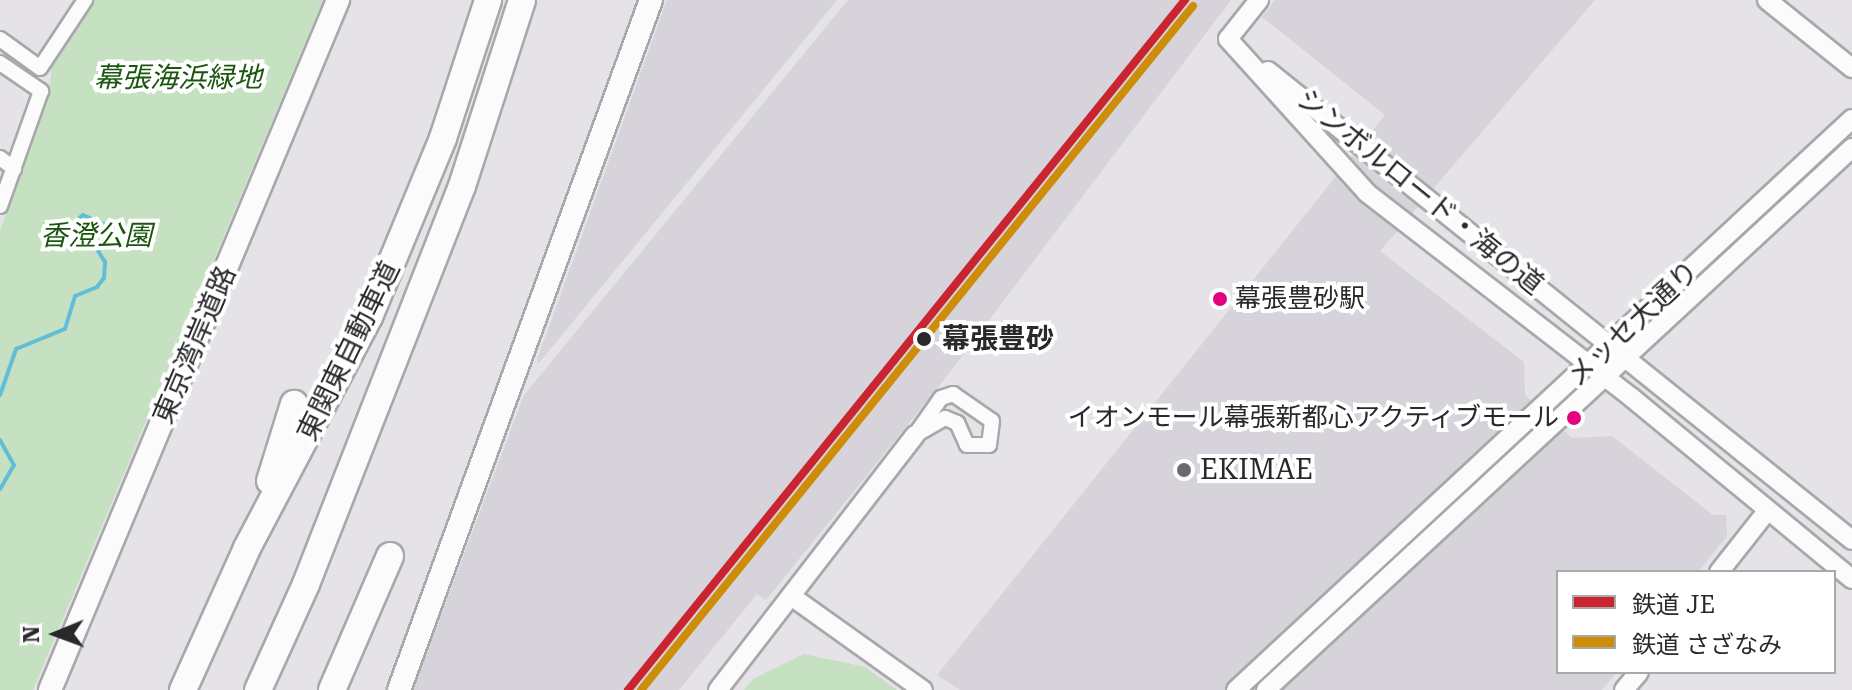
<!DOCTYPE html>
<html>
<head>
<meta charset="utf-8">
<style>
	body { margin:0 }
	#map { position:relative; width:1852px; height:690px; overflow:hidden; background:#e5e3e7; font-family:"Roboto Serif","Noto Sans JP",serif }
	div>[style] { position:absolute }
	.built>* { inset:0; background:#d6d3db }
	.green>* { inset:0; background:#c5e1c1 }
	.stream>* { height:4px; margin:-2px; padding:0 2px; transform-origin:2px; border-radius:2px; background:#62bed7 }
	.roads { filter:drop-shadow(2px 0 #a8a8aa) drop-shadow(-2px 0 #a8a8aa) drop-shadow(0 2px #a8a8aa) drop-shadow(0 -2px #a8a8aa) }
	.minor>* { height:14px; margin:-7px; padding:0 7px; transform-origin:7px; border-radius:7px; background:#fbfbfb }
	.tertiary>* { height:18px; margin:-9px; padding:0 9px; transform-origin:9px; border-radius:9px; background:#fbfbfb }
	.trunk>* { height:22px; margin:-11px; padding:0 11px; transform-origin:11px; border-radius:11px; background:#fbfbfb }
	.motorway>* { height:26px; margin:-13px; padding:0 13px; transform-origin:13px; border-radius:13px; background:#fbfbfb }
	.rail-1>* { height:8px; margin:-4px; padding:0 4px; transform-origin:4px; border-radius:4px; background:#c9242f }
	.rail-2>* { height:8px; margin:-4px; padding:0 4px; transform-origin:4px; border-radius:4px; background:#ce8d08 }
	.dots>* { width:22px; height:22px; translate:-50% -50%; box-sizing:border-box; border:4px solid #fff; border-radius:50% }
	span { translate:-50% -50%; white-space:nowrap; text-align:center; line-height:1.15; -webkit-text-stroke:8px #fff; paint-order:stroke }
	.bus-label { font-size:26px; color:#29282a }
	.left { translate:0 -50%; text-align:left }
	.right { translate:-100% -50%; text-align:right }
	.park-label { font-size:28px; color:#1b560f; font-style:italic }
	.street-label { font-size:28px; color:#29282a }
	.stop-label { font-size:28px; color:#29282a; font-weight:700 }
	.poi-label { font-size:28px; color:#29282a }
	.legend { position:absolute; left:1556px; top:570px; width:280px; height:104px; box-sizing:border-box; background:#fff; border:2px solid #a9a9aa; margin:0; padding:10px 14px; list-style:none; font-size:24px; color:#29282a }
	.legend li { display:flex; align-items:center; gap:16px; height:40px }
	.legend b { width:40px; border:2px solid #a9a9aa }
	.north { position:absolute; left:16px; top:594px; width:80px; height:80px; -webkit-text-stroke:6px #fff; paint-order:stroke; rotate:269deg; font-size:22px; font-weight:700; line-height:32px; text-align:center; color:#29282a }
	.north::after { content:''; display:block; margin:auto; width:28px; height:36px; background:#29282a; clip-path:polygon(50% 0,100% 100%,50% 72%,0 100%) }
</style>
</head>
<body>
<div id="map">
	<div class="built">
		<i style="clip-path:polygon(667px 0,837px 0,539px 363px,537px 360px)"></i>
		<i style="clip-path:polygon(848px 0,1231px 0,943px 381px,766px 600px,757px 594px,679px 690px,413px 690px,524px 395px)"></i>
		<i style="clip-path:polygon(1275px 0,1595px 0,1380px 251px,1524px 362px,1525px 395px,1572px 438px,1612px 436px,1713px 515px,1726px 515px,1727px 536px,1698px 572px,1558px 572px,1558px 672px,1617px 672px,1602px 690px,960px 690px,937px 675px,1385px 115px,1262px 17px)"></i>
	</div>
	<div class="green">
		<i style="clip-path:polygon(91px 0,323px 0,33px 690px,0 690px,0 231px,50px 86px,52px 61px)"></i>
		<i style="clip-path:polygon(804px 654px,865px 667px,897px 690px,744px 690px,753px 679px)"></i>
	</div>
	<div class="stream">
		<i style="left:0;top:395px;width:49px;rotate:-70.8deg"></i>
		<i style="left:16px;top:349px;width:53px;rotate:-22.2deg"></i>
		<i style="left:65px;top:329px;width:34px;rotate:-73deg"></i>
		<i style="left:75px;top:296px;width:24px;rotate:-22deg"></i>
		<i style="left:97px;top:287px;width:11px;rotate:-52deg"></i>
		<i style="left:104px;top:278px;width:16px;rotate:-86deg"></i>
		<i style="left:105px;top:262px;width:51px;rotate:-122.1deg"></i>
		<i style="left:78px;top:219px;width:6px;rotate:-39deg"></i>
		<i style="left:83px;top:215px;width:27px;rotate:24deg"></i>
		<i style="left:0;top:440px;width:29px;rotate:61deg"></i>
		<i style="left:14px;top:465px;width:28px;rotate:120deg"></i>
	</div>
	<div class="roads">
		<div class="minor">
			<i style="left:0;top:39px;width:49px;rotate:35.9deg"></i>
			<i style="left:40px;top:68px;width:82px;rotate:-56.5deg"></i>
			<i style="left:0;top:63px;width:50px;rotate:34.3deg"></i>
			<i style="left:41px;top:91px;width:122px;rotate:109.6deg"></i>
			<i style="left:0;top:158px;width:18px;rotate:38deg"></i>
			<i style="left:953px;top:394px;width:47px;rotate:34.7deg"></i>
			<i style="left:992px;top:421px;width:24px;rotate:97deg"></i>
			<i style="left:989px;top:445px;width:22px;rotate:180deg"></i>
			<i style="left:967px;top:445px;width:24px;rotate:-114deg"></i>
			<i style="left:957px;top:423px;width:13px;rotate:-157deg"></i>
			<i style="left:945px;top:418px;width:34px;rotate:150deg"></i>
			<i style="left:915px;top:435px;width:45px;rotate:-54.9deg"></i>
			<i style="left:941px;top:398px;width:13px;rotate:-18deg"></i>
		</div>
		<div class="tertiary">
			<i style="left:1767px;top:0;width:109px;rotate:38.7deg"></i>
			<i style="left:1228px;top:39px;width:207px;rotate:47.9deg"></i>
			<i style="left:1367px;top:193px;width:334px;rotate:37.7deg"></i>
			<i style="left:1631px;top:397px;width:286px;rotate:39.5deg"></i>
			<i style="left:1228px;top:39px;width:50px;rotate:-51.5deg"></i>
			<i style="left:1268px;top:71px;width:749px;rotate:38.77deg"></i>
			<i style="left:1719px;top:572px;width:79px;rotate:-51.7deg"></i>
			<i style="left:791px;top:596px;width:162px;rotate:35.5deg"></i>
			<i style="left:718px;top:690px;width:322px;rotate:-52.3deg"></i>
			<i style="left:1236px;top:690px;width:840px;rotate:-42.83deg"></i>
			<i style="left:1266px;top:690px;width:798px;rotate:-42.77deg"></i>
			<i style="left:1624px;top:690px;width:23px;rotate:-50deg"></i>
		</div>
		<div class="trunk">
			<i style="left:50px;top:690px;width:748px;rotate:-67.34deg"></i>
			<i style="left:399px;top:690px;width:735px;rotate:-69.94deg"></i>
		</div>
		<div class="motorway">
			<i style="left:270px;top:481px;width:81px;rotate:-72.7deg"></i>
			<i style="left:183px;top:690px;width:156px;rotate:-65.7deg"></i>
			<i style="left:247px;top:548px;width:261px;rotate:-62.2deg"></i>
			<i style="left:369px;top:317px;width:194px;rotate:-67.5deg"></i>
			<i style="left:443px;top:138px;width:145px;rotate:-71.9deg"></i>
			<i style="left:258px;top:690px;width:116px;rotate:-65.6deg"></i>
			<i style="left:306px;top:584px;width:427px;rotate:-68.6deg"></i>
			<i style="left:462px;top:186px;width:195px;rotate:-72.1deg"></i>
			<i style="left:332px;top:690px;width:146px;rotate:-66.6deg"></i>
		</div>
	</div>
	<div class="rail-1">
		<i style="left:628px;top:690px;width:887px;rotate:-51.09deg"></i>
	</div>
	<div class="rail-2">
		<i style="left:641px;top:690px;width:879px;rotate:-51.1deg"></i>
	</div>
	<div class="dots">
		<i style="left:1220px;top:299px;background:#e5007d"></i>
		<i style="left:924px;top:339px;background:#29282a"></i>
		<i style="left:1574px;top:418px;background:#e5007d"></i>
		<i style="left:1184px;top:470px;background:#6b696c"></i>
	</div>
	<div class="bus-label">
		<span class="left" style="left:1235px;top:299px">幕張豊砂駅</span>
		<span class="right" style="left:1559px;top:418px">イオンモール幕張新都心アクティブモール</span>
	</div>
	<div class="park-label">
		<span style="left:178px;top:78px">幕張海浜緑地</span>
		<span style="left:96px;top:236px">香澄公園</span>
	</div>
	<div class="street-label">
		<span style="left:1420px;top:192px;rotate:39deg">シンボルロード・海の道</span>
		<span style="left:1633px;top:324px;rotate:-43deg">メッセ大通り</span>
		<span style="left:195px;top:345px;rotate:-67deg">東京湾岸道路</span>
		<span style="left:349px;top:351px;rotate:-64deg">東関東自動車道</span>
	</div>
	<div class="stop-label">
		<span class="left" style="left:942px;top:339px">幕張豊砂</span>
	</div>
	<div class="poi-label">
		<span class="left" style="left:1200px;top:470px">EKIMAE</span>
	</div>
	<ul class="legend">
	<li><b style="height:10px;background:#c9242f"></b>鉄道 JE</li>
	<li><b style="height:10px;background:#ce8d08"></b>鉄道 さざなみ</li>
	</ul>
	<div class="north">N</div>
</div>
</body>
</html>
